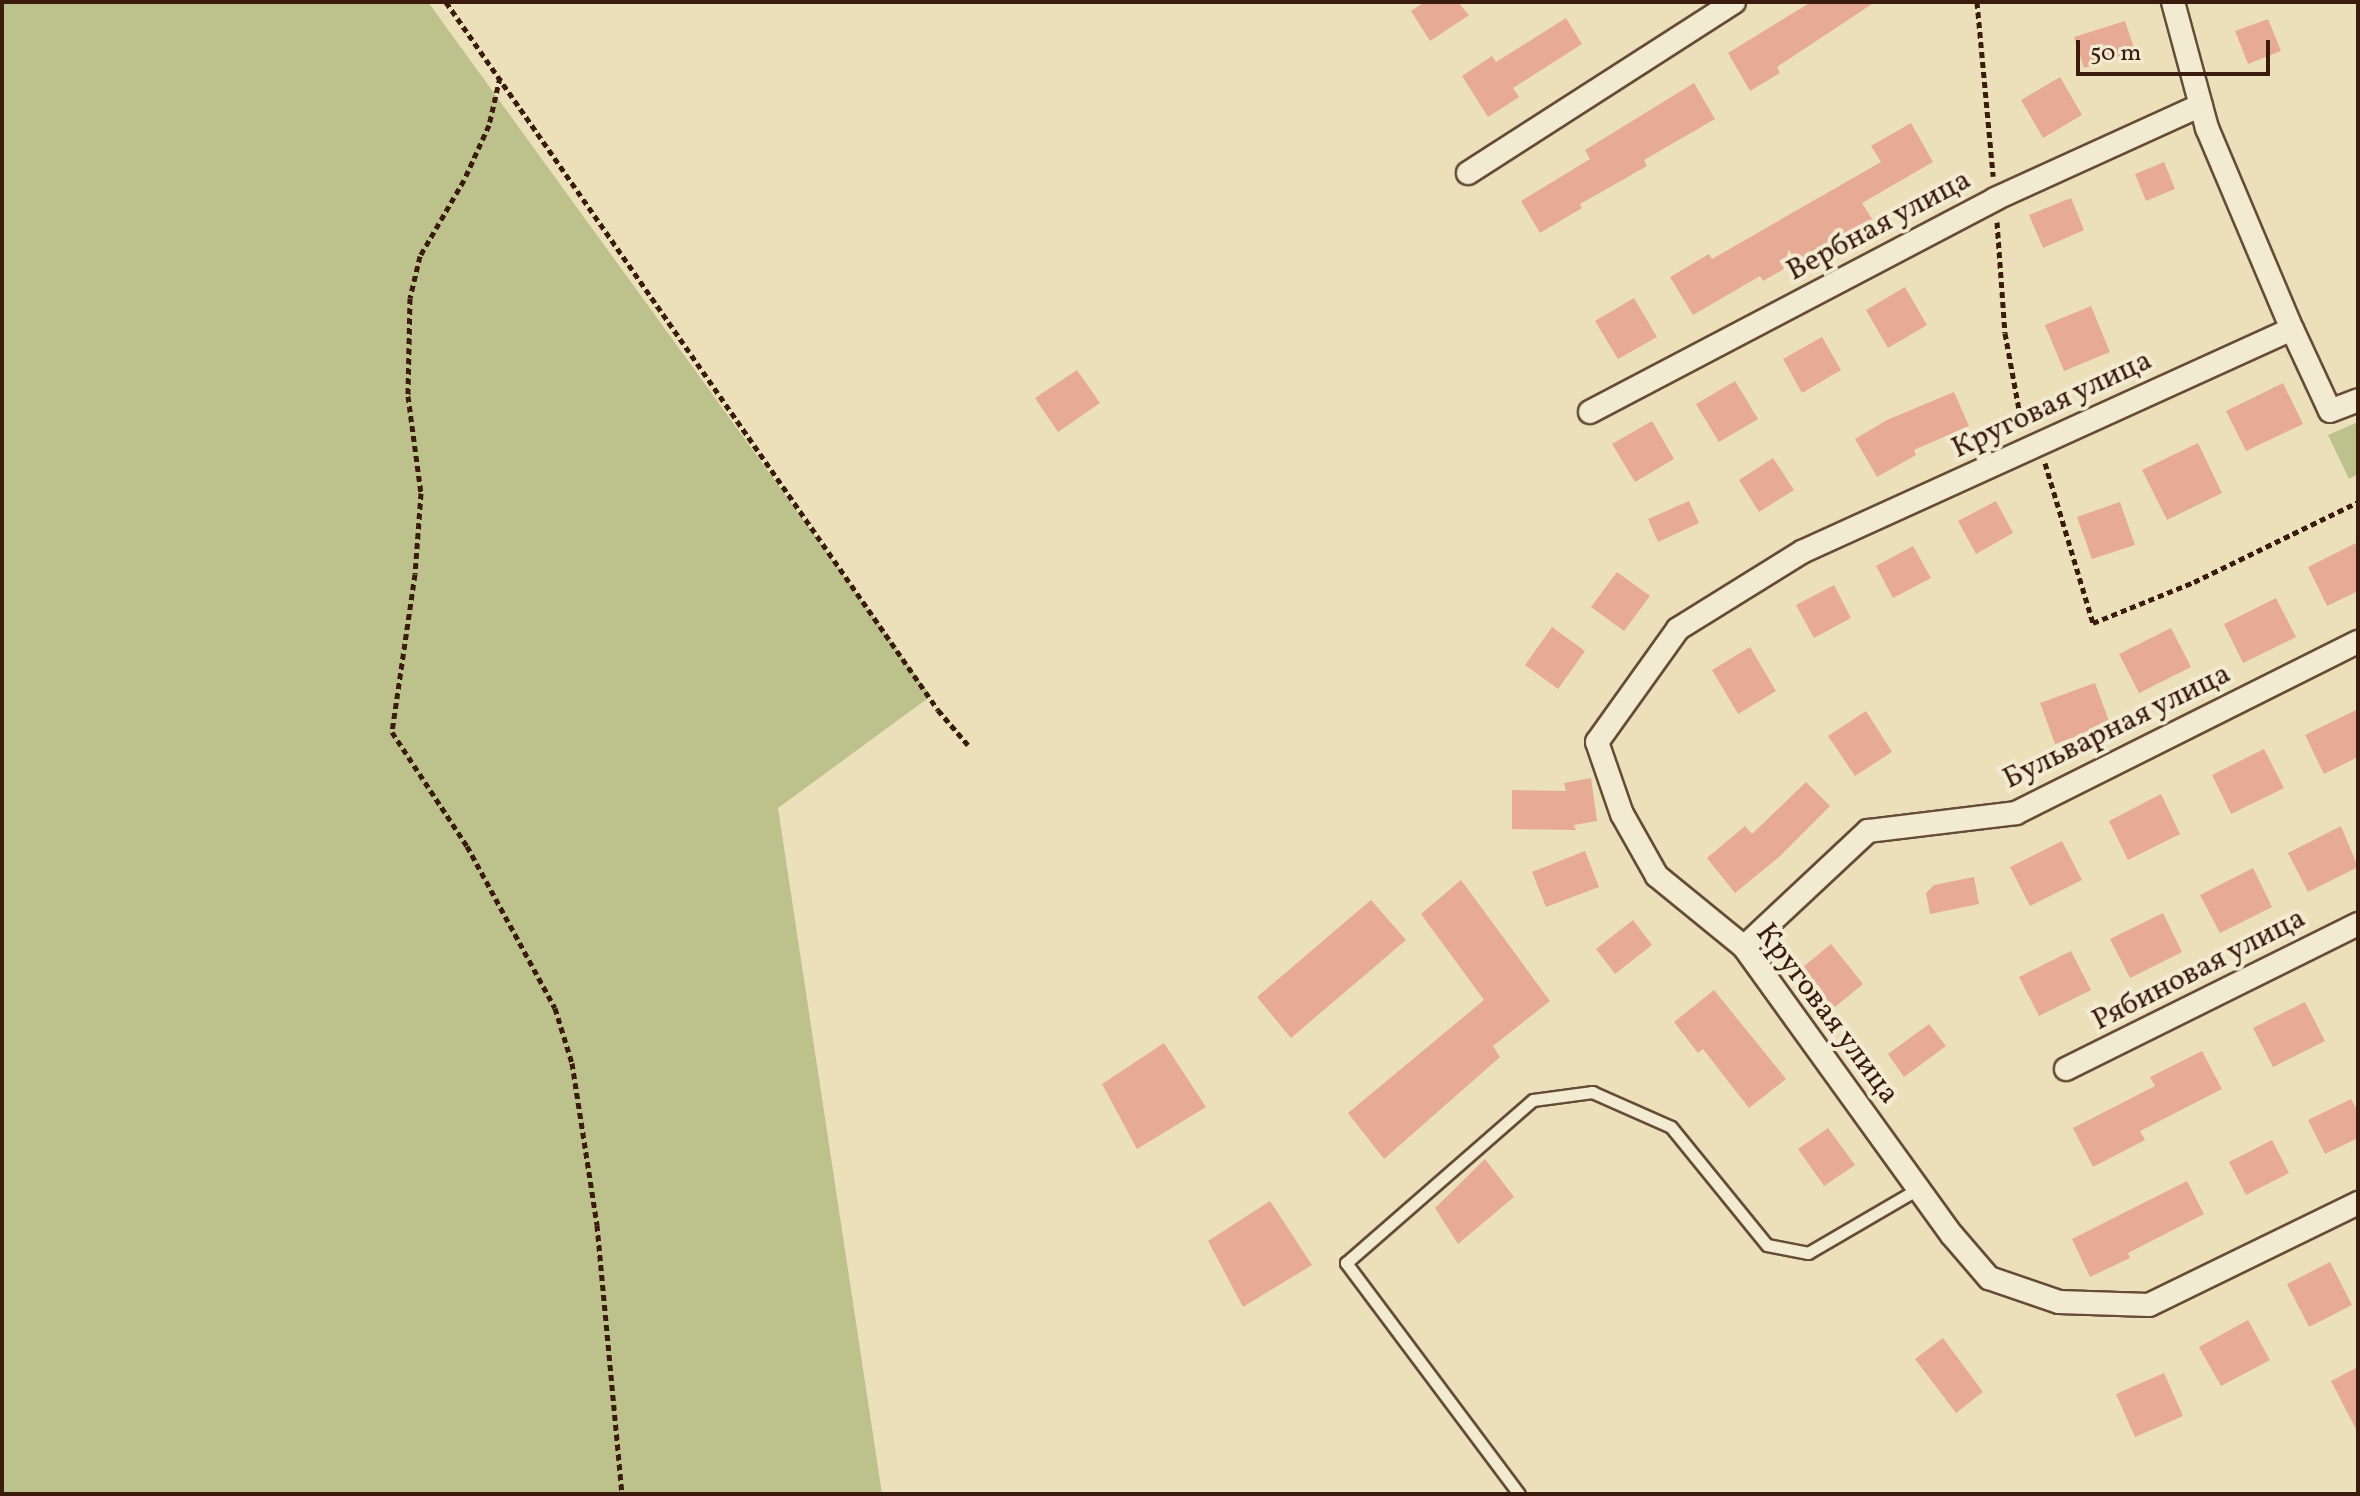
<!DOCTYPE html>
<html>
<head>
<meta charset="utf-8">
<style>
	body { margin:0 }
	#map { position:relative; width:2360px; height:1496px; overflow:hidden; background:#ebe0ba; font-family:Vollkorn,serif }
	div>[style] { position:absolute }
	.green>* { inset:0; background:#bdc18b }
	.building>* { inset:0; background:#e7ab95 }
	.path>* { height:5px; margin-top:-2.5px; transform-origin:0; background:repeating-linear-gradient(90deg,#3a1b0d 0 6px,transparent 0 10px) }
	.roads { filter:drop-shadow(2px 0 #664c38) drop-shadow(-2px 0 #664c38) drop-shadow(0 2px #664c38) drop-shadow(0 -2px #664c38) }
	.lane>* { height:11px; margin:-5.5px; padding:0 5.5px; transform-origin:5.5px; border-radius:5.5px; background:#f2ebd2 }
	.street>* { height:22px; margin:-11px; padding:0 11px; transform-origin:11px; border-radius:11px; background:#f2ebd2 }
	span { translate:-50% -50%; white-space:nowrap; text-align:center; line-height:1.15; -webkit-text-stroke:8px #f2ebd2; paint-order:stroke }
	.street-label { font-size:30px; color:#3a1b0d }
	.frame { position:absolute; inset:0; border:4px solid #3a1b0d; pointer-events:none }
	.scale { position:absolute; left:2076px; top:40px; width:194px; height:36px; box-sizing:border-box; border:4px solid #3a1b0d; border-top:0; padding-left:10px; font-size:24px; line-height:28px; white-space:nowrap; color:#3a1b0d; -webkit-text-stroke:6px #f2ebd2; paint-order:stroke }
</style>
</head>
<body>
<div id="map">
	<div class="green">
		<i style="clip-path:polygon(2px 2px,428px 2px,931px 696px,778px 808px,882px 1494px,2px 1494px)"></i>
		<i style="clip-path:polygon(2358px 422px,2358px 474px,2349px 479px,2328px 435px)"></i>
	</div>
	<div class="building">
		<i style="clip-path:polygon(1425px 2px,1458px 2px,1469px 15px,1430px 41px,1411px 11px)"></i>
		<i style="clip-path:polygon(1811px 2px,1875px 2px,1777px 67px,1780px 73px,1750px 91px,1728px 53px)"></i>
		<i style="clip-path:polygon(1566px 18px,1582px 44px,1513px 88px,1519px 97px,1488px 117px,1462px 76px,1492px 56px,1496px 62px)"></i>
		<i style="clip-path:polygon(2268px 19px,2281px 51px,2248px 64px,2235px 31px)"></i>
		<i style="clip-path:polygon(2125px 21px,2135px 51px,2084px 68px,2074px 37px)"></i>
		<i style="clip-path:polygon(2060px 77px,2082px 115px,2043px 138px,2021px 100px)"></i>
		<i style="clip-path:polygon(1694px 83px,1715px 119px,1644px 160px,1647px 166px,1580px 204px,1582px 208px,1540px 233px,1521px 201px,1590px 159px,1585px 150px)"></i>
		<i style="clip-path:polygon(1911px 123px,1933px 162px,1862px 203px,1872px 219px,1763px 281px,1760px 276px,1693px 315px,1670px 277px,1709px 254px,1712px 259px,1881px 162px,1871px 146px)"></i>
		<i style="clip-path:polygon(2164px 162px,2175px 189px,2146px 201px,2135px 174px)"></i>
		<i style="clip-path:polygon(2071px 198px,2084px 230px,2043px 248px,2029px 215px)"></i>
		<i style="clip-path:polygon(1905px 287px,1927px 325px,1888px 348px,1866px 310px)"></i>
		<i style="clip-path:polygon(1634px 298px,1657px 337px,1618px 359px,1595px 321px)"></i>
		<i style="clip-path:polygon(2091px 306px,2110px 352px,2064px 371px,2045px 325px)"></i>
		<i style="clip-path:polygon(1822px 337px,1841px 370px,1802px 393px,1783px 359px)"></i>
		<i style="clip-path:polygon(1077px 370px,1100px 403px,1058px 432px,1035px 398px)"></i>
		<i style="clip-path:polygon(1735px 381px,1758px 419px,1719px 442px,1696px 404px)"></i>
		<i style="clip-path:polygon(2283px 383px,2303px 424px,2246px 451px,2226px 411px)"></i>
		<i style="clip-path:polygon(1954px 392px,1969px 426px,1914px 450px,1916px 455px,1877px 477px,1855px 439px,1887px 420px)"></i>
		<i style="clip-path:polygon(1652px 421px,1674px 459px,1635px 482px,1612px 444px)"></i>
		<i style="clip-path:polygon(2198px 443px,2222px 493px,2167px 520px,2142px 470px)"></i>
		<i style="clip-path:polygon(1773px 458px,1794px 490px,1759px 512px,1739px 480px)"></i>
		<i style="clip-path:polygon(1689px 501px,1699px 523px,1658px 542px,1648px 519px)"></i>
		<i style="clip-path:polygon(1996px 501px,2013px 533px,1976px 554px,1958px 521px)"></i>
		<i style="clip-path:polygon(2120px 502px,2135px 545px,2092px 559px,2077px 517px)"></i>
		<i style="clip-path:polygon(2358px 542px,2358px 591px,2327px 606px,2308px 567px)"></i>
		<i style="clip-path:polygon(1913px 546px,1931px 578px,1893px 598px,1876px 566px)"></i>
		<i style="clip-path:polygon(1617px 572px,1650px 596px,1624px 631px,1591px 607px)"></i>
		<i style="clip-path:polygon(1834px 585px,1851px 618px,1814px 638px,1796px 605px)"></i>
		<i style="clip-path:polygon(2276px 598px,2296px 637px,2243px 663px,2224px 624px)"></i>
		<i style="clip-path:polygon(1552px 627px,1585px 651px,1558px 689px,1525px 665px)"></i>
		<i style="clip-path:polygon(2171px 628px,2191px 667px,2139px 693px,2119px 654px)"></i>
		<i style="clip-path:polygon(1750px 647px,1776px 691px,1738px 714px,1712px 670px)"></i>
		<i style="clip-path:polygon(2095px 683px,2110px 724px,2055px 744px,2040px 703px)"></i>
		<i style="clip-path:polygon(2358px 709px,2358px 757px,2324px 774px,2305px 735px)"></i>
		<i style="clip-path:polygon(1866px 711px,1892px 752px,1855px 776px,1828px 736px)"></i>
		<i style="clip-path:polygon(2264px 749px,2284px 788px,2231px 814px,2212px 775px)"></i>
		<i style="clip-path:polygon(1591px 778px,1597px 821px,1574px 825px,1576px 830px,1512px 829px,1512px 790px,1566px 791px,1564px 783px)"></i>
		<i style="clip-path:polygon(1806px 782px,1830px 806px,1779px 857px,1735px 893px,1707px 858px,1745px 826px,1752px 834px)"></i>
		<i style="clip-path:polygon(2161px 794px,2180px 834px,2128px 860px,2109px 821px)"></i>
		<i style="clip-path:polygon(2341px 826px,2358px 867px,2308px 892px,2288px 853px)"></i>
		<i style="clip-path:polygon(2062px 841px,2082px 880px,2030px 906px,2010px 867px)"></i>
		<i style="clip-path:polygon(1585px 851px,1599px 887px,1546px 907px,1532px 872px)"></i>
		<i style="clip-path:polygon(2253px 868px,2272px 907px,2220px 933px,2200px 895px)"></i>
		<i style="clip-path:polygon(1974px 877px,1979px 904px,1930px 914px,1926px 893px,1934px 885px)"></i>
		<i style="clip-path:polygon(1461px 880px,1550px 1001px,1493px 1046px,1500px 1057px,1384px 1159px,1348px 1113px,1484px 1000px,1421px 914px)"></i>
		<i style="clip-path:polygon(1371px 900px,1406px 940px,1291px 1038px,1257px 997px)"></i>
		<i style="clip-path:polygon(2163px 913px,2182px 952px,2130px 978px,2110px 939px)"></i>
		<i style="clip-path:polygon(1633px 920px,1652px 945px,1615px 974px,1596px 949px)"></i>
		<i style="clip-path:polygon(1831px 944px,1863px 984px,1824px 1016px,1792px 976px)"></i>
		<i style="clip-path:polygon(2071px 951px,2091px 990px,2039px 1016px,2019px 977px)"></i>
		<i style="clip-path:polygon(1714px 990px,1786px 1079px,1749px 1108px,1703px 1049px,1698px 1053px,1674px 1022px)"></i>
		<i style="clip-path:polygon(2305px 1002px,2325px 1041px,2273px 1067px,2253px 1028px)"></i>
		<i style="clip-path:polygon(1929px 1024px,1946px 1046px,1904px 1077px,1888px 1054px)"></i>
		<i style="clip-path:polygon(1164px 1043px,1206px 1107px,1137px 1149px,1102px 1084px)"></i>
		<i style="clip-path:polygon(2202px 1051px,2222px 1089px,2140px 1131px,2145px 1140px,2093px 1167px,2073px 1128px,2155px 1086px,2150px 1077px)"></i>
		<i style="clip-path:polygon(2351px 1099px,2358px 1112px,2358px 1138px,2325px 1154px,2308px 1120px)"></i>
		<i style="clip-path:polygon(1828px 1128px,1855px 1165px,1824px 1186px,1798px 1149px)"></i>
		<i style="clip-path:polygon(2272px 1140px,2289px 1173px,2246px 1195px,2229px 1162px)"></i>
		<i style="clip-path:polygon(1485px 1159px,1514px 1197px,1458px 1244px,1435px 1208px)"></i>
		<i style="clip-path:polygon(2187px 1181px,2204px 1214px,2128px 1253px,2130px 1258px,2090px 1277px,2072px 1239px)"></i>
		<i style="clip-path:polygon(1270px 1201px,1312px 1265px,1243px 1307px,1208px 1241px)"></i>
		<i style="clip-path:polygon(2330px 1262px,2352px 1305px,2309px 1327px,2287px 1284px)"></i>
		<i style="clip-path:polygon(2248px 1320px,2270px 1360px,2221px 1386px,2199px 1347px)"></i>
		<i style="clip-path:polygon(1943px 1338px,1983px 1392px,1956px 1413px,1915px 1359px)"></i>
		<i style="clip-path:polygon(2358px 1367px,2358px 1433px,2331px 1381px)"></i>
		<i style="clip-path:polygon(2164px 1373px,2183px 1416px,2135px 1437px,2116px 1394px)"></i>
	</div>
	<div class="path">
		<i style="left:446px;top:2px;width:862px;rotate:55.2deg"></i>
		<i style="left:938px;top:710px;width:46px;rotate:49.4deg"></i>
		<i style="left:1977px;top:2px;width:175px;rotate:84.7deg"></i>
		<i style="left:500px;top:77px;width:49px;rotate:102.9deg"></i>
		<i style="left:489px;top:125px;width:60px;rotate:114.4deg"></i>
		<i style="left:464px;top:180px;width:88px;rotate:120.1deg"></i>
		<i style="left:420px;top:256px;width:43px;rotate:103.4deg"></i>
		<i style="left:410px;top:298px;width:98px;rotate:91.2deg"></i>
		<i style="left:408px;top:396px;width:98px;rotate:82.4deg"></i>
		<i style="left:421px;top:493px;width:81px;rotate:94.2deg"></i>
		<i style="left:415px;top:574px;width:160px;rotate:98.3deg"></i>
		<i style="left:392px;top:732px;width:136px;rotate:56.7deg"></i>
		<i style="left:467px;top:846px;width:184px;rotate:61.5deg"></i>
		<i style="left:555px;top:1008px;width:58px;rotate:72.8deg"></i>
		<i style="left:572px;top:1063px;width:164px;rotate:81.2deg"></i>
		<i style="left:597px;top:1225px;width:270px;rotate:84.7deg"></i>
		<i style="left:1997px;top:222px;width:111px;rotate:85.9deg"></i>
		<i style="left:2005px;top:333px;width:95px;rotate:79.6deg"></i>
		<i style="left:2045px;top:463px;width:167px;rotate:73.3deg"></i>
		<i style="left:2093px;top:623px;width:109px;rotate:-22.1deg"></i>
		<i style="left:2194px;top:582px;width:182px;rotate:-26deg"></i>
	</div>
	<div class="roads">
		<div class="lane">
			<i style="left:1519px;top:1494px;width:289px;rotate:-126.8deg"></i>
			<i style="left:1346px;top:1263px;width:248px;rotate:-41.1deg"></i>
			<i style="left:1533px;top:1100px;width:60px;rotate:-7.7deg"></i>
			<i style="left:1592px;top:1092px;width:86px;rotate:23.9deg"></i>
			<i style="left:1671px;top:1127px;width:152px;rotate:50.9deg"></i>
			<i style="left:1767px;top:1245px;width:42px;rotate:11deg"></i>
			<i style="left:1808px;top:1253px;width:127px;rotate:-30.2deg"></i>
		</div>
		<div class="street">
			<i style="left:2173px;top:2px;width:131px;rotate:74.9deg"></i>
			<i style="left:2207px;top:128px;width:218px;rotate:67.1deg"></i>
			<i style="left:2292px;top:329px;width:90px;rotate:65.1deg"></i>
			<i style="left:2330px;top:411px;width:30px;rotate:-21deg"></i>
			<i style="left:1468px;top:173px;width:316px;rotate:-32.7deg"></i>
			<i style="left:2292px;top:329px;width:538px;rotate:155.53deg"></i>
			<i style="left:1802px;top:552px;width:146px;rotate:148.2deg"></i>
			<i style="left:1678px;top:629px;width:139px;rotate:125.6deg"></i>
			<i style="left:1597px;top:742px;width:76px;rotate:70.9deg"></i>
			<i style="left:1622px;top:814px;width:71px;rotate:60.6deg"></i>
			<i style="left:1657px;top:876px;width:112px;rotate:39.2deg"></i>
			<i style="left:1744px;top:947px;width:355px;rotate:54.2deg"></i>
			<i style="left:1952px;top:1235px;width:57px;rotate:49.3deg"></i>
			<i style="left:1989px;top:1278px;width:74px;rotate:18.9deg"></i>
			<i style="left:2059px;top:1302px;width:90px;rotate:1.9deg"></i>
			<i style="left:2149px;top:1305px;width:233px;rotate:-26deg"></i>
			<i style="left:1590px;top:412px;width:458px;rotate:-27.7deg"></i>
			<i style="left:1995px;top:199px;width:226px;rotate:-24.5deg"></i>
			<i style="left:1744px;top:947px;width:170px;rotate:-43.1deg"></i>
			<i style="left:1868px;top:831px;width:149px;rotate:-6.9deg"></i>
			<i style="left:2016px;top:813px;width:382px;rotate:-26.6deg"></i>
			<i style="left:2066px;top:1069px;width:326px;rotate:-26.4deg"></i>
		</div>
	</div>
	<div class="street-label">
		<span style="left:1879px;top:226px;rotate:-28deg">Вербная улица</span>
		<span style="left:2052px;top:405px;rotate:-25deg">Круговая улица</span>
		<span style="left:2117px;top:727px;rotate:-26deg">Бульварная улица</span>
		<span style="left:2199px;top:970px;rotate:-27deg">Рябиновая улица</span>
		<span style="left:1827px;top:1014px;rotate:53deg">Круговая улица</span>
	</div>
	<div class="frame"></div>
	<div class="scale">50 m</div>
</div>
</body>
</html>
